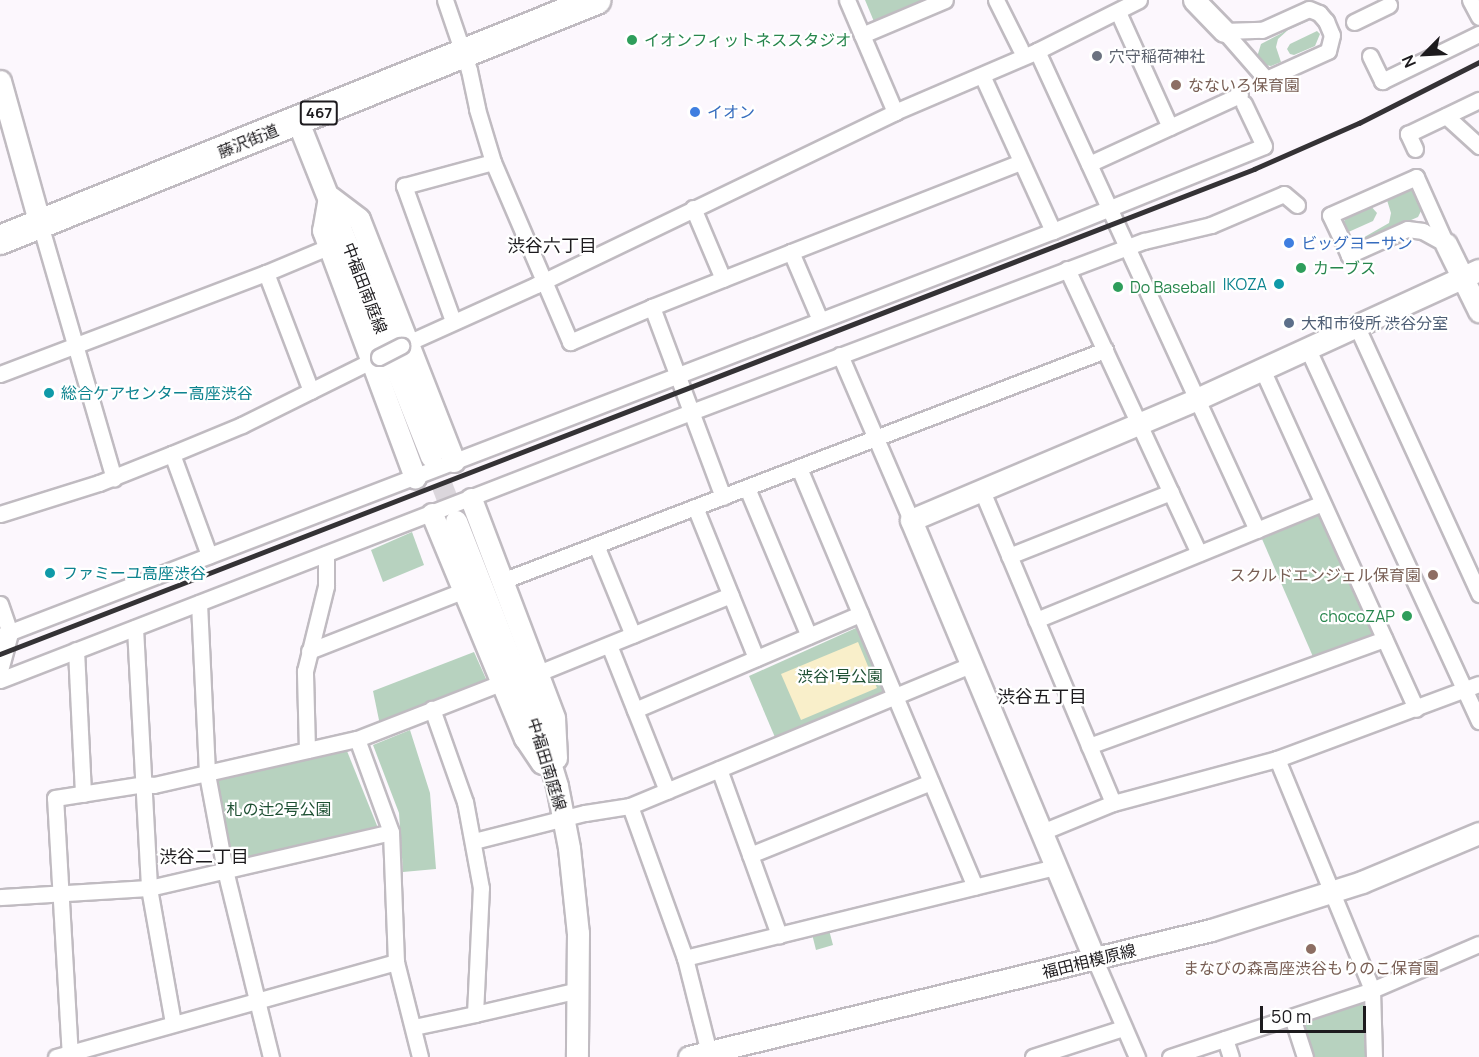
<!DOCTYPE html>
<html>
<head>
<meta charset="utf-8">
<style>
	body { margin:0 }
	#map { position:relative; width:1479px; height:1057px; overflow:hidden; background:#fcf7fd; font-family:Manrope,"Noto Sans JP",sans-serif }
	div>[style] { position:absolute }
	.green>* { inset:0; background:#b7d2bf }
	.sand>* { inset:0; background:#f9efca }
	.secondary-tunnel>* { height:21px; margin-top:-10.5px; transform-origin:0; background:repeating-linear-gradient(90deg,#dbd6dc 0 21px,transparent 0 31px) }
	.roads { filter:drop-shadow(2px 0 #c0bbc1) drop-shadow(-2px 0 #c0bbc1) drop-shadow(0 2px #c0bbc1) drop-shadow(0 -2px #c0bbc1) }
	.street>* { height:15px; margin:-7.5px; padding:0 7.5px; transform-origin:7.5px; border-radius:7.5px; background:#fff }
	.secondary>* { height:21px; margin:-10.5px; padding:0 10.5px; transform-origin:10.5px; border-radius:10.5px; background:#fff }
	.highway>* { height:28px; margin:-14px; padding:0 14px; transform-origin:14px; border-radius:14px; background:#fff }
	.rail>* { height:4.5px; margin:-2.25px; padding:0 2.25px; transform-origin:2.25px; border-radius:2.25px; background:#343235 }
	.bridges { filter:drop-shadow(2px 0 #c0bbc1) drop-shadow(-2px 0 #c0bbc1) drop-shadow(0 2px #c0bbc1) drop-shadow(0 -2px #c0bbc1) }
	.street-bridge>* { height:15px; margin:-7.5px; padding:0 7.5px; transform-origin:7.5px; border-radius:7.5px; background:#fff }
	.dots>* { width:16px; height:16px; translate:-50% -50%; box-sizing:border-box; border:3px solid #fff; border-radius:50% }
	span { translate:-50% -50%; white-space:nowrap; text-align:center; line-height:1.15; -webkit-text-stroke:4.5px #fff; paint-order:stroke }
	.shield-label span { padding:2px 4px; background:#fff; border:2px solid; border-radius:4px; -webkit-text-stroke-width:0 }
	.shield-label { font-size:15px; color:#1d1b1e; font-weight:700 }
	.leisure-label { font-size:16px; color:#27864d }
	.left { translate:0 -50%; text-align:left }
	.right { translate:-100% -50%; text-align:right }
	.worship-label { font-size:16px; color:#5b616d }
	.education-label { font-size:16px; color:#785e54 }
	.shop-label { font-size:16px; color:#366cbe }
	.street-label { font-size:16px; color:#1d1b1e }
	.culture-label { font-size:16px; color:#0d838f }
	.service-label { font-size:16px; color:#4e5e75 }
	.park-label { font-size:16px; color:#1f5134 }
	.neighbourhood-label { font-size:18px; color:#1d1b1e }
	.north { position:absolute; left:1395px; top:24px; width:60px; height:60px; -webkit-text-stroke:4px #fff; paint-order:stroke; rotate:246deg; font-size:16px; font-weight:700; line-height:24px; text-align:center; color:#1d1b1e }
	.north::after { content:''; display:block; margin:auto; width:21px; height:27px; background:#1d1b1e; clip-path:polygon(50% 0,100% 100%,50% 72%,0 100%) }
	.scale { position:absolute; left:1260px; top:1006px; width:106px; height:27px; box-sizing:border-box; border:3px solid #1d1b1e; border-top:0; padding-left:8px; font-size:18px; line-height:21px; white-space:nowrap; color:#1d1b1e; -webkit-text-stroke:4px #fff; paint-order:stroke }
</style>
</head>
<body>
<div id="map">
	<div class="green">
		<i style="clip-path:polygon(865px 0,930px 0,875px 24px)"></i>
		<i style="clip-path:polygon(1301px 17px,1308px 18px,1308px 21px,1288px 30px,1278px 39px,1276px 47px,1281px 62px,1271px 66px,1264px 65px,1257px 57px,1261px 44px,1282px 33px)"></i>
		<i style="clip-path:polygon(1317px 31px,1320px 34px,1315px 46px,1294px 55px,1290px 54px,1287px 49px,1290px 44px)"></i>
		<i style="clip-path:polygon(1402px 189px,1414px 191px,1423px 207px,1418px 217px,1361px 242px,1361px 239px,1389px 223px,1391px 213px,1386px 197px)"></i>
		<i style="clip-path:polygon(1369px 204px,1377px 213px,1373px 221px,1344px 234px,1342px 226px,1347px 215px)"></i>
		<i style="clip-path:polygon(1319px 514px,1373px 635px,1314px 659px,1262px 539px)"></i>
		<i style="clip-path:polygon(412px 532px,424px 565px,383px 582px,371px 550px)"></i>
		<i style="clip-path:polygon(856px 628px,862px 631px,887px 692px,777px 742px,749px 676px)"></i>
		<i style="clip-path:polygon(474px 652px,487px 681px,380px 725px,373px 691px)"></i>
		<i style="clip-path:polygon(410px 730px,430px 793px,436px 869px,403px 872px,399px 813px,373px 745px)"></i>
		<i style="clip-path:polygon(347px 751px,378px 828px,234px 863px,215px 780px)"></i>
		<i style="clip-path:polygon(829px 930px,833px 945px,816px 950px,812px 934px)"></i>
		<i style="clip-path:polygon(1359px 1001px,1365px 1006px,1366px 1057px,1311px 1057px,1301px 1026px,1305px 1018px)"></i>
	</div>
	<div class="sand">
		<i style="clip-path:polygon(858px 642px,877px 688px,801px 720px,781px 674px)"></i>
	</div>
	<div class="secondary-tunnel">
		<i style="left:431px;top:456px;width:70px;rotate:69deg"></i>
	</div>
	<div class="roads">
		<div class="street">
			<i style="left:445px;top:0;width:74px;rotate:71.1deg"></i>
			<i style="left:469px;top:70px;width:40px;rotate:78deg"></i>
			<i style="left:477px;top:109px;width:55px;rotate:73.2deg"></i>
			<i style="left:493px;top:162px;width:196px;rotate:66.8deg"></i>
			<i style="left:570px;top:342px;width:89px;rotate:-23.1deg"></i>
			<i style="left:847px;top:0;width:122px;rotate:66.8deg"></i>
			<i style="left:996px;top:0;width:54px;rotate:63.4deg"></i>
			<i style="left:1470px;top:0;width:19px;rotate:62deg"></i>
			<i style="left:1309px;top:9px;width:11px;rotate:22deg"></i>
			<i style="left:1319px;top:13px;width:11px;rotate:49deg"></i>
			<i style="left:1326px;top:21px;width:15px;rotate:67deg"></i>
			<i style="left:1332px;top:35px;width:16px;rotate:104deg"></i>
			<i style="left:1328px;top:51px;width:68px;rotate:155.7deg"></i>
			<i style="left:1266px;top:79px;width:64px;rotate:-131.2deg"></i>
			<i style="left:1224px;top:31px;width:38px;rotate:-2deg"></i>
			<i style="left:1262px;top:30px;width:51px;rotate:-24.1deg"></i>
			<i style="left:1118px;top:12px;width:126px;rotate:65.7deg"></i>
			<i style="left:1354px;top:22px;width:39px;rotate:-26deg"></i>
			<i style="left:862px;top:35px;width:90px;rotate:-22.9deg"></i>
			<i style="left:1037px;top:51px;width:527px;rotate:65.33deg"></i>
			<i style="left:1370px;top:56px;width:28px;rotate:64deg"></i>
			<i style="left:1382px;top:81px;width:108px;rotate:-25.9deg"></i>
			<i style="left:1446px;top:116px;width:45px;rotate:42.3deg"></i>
			<i style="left:1415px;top:149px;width:17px;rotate:-115deg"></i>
			<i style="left:1408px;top:134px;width:79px;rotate:-25.6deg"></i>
			<i style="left:1089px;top:164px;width:166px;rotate:-24.6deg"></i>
			<i style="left:1416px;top:177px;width:73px;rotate:65.9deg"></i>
			<i style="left:1446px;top:244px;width:26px;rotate:-151deg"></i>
			<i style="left:1423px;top:231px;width:16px;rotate:-173deg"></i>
			<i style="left:1407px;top:229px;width:64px;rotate:155.9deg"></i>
			<i style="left:1349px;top:255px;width:44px;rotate:-115.4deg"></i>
			<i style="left:1330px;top:215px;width:94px;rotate:-23.8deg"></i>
			<i style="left:693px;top:208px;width:77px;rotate:67.1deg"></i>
			<i style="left:40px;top:224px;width:265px;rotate:73.8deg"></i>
			<i style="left:1053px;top:231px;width:227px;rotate:-21.9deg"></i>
			<i style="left:1264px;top:146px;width:47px;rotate:-115.5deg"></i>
			<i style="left:791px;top:252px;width:247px;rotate:-21.4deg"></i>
			<i style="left:1067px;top:269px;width:313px;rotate:65.1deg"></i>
			<i style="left:266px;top:273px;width:62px;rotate:-22.8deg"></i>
			<i style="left:453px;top:321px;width:144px;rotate:-109.9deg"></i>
			<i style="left:404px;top:186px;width:92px;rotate:-15.1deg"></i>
			<i style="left:1357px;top:327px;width:294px;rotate:65.4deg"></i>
			<i style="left:401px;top:346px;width:148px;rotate:-24.3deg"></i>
			<i style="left:536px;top:285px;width:399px;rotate:-25.7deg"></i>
			<i style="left:895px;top:112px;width:155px;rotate:-23.2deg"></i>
			<i style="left:1037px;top:51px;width:114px;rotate:-26.6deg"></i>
			<i style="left:840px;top:355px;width:180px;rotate:66.7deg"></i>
			<i style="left:1311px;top:356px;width:402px;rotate:65.3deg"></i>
			<i style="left:1262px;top:369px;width:373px;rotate:65.6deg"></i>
			<i style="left:0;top:374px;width:285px;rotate:-20.8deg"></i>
			<i style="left:266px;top:273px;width:126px;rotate:69.1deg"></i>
			<i style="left:172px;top:454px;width:108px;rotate:69.9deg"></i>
			<i style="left:799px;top:468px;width:454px;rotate:67.2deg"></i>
			<i style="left:747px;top:488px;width:160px;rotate:67.3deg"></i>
			<i style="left:982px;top:491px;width:338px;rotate:67.2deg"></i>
			<i style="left:723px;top:497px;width:203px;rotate:-110.5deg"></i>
			<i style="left:652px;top:307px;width:149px;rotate:-21.6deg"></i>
			<i style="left:791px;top:252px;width:74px;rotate:66.9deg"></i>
			<i style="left:695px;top:507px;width:163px;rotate:68deg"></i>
			<i style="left:0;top:514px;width:104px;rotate:-17.4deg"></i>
			<i style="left:99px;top:483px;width:79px;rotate:-21.7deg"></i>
			<i style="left:172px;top:454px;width:76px;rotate:-22.5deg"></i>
			<i style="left:242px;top:425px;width:153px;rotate:-26.4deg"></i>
			<i style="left:596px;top:545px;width:97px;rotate:67.7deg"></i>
			<i style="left:1009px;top:556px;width:174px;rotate:-21.6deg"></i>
			<i style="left:502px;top:581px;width:646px;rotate:-20.96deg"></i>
			<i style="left:199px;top:603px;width:171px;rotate:87.3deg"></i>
			<i style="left:207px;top:774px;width:98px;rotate:79.4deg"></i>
			<i style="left:225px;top:870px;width:193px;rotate:76.2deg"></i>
			<i style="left:0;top:604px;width:31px;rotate:71deg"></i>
			<i style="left:10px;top:633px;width:38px;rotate:105deg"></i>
			<i style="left:1036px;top:620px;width:309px;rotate:-22.2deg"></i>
			<i style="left:135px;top:628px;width:260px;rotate:86.9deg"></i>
			<i style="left:149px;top:888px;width:137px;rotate:79.9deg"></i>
			<i style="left:0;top:636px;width:1128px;rotate:-21.04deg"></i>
			<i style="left:1053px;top:231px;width:171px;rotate:-114.5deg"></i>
			<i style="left:609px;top:645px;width:157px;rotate:68.3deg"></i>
			<i style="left:76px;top:650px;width:144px;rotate:87.2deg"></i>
			<i style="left:309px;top:651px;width:168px;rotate:-21.4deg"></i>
			<i style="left:536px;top:674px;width:210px;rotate:-22.1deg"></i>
			<i style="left:0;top:680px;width:741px;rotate:-21.2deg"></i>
			<i style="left:691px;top:412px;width:484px;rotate:-20.7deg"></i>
			<i style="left:1144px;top:241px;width:69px;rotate:-13.4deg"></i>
			<i style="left:1211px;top:225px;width:79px;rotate:-23deg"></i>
			<i style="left:1284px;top:194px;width:17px;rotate:40deg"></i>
			<i style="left:635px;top:710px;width:245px;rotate:-23.1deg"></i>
			<i style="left:357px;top:739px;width:99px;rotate:69.9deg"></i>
			<i style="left:391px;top:832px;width:130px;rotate:87.8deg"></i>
			<i style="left:396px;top:962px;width:98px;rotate:75.8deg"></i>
			<i style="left:1089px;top:746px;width:314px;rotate:-19.9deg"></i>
			<i style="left:307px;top:750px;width:79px;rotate:-91.5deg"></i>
			<i style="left:305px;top:671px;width:88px;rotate:-76.1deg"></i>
			<i style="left:326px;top:586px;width:32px;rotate:-90deg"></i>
			<i style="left:1277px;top:759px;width:250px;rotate:67.6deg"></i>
			<i style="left:1372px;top:990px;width:67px;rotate:88.3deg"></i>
			<i style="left:719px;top:769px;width:177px;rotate:70.1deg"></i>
			<i style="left:630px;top:806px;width:162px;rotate:70.1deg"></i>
			<i style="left:685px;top:958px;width:102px;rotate:75.8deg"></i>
			<i style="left:1042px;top:832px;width:77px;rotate:-22.2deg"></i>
			<i style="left:1113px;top:803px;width:170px;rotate:-15deg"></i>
			<i style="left:1277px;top:759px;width:215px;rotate:-20.4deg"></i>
			<i style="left:474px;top:841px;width:114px;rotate:-14.2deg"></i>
			<i style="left:585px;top:813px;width:46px;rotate:-8.8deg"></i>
			<i style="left:630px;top:806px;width:369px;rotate:-22.5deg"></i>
			<i style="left:750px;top:855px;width:195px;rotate:-22deg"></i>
			<i style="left:0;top:897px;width:149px;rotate:-3.5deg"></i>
			<i style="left:149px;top:888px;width:248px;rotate:-13deg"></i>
			<i style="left:685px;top:958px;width:382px;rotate:-13.8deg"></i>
			<i style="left:1095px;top:960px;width:106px;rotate:66.6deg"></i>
			<i style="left:475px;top:1014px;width:107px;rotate:-13deg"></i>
			<i style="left:1292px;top:1017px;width:42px;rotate:72deg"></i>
			<i style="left:414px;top:1027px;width:62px;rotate:-12deg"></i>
			<i style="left:475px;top:1014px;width:126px;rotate:-87.3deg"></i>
			<i style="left:481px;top:888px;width:87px;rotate:-100.5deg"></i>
			<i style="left:465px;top:802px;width:99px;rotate:-109.5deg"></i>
			<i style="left:1225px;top:1039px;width:19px;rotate:72deg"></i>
			<i style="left:56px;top:1057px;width:353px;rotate:-15.6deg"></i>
			<i style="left:70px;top:1057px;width:259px;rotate:-93.3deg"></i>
			<i style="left:55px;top:798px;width:90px;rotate:-8.9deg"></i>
			<i style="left:144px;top:784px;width:10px;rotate:6deg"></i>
			<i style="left:154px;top:785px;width:208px;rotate:-12.8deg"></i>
			<i style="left:357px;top:739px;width:157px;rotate:-21.3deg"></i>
			<i style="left:1033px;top:1057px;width:95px;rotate:-17.9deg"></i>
			<i style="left:1170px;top:1057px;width:213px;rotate:-18.3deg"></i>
			<i style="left:1372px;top:990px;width:116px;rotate:-23.3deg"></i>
		</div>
		<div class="secondary">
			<i style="left:1194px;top:0;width:43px;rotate:45.9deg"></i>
			<i style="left:0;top:81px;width:148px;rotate:74.4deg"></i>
			<i style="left:298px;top:122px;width:360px;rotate:68.3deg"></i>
			<i style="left:329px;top:197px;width:34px;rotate:100deg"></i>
			<i style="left:323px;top:230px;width:264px;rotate:69.6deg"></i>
			<i style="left:330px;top:197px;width:36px;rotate:37deg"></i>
			<i style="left:359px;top:219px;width:260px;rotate:68.6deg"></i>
			<i style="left:1446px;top:244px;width:75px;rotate:63.8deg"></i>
			<i style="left:471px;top:499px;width:234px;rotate:69.2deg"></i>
			<i style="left:554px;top:718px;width:40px;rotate:87.1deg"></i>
			<i style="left:432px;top:514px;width:243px;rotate:67.5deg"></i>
			<i style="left:525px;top:738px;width:30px;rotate:56deg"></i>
			<i style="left:456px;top:521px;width:249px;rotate:68.6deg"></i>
			<i style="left:547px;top:753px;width:34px;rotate:73deg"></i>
			<i style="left:557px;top:786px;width:63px;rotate:79deg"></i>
			<i style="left:569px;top:848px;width:85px;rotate:84deg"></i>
			<i style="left:578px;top:933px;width:124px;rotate:90.5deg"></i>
			<i style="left:1095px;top:960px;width:477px;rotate:-112.7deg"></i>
			<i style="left:911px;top:520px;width:311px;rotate:-22.9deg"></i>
			<i style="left:1197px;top:399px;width:310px;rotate:-24.6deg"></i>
			<i style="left:689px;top:1057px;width:537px;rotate:-13.67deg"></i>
			<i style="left:1211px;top:930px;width:158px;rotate:-17.6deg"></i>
			<i style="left:1362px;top:882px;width:127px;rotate:-22.7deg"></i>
		</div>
		<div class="highway">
			<i style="left:0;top:240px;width:643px;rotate:-21.93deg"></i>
		</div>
	</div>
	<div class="rail">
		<i style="left:0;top:654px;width:1345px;rotate:-21.14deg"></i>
		<i style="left:1254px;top:169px;width:115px;rotate:-23.7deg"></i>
		<i style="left:1359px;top:123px;width:135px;rotate:-26.9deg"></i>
	</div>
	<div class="bridges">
		<div class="street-bridge">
			<i style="left:379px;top:357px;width:25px;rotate:-27deg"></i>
		</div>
	</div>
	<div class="dots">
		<i style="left:632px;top:40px;background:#2e9e5b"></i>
		<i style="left:1097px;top:56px;background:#6b7280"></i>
		<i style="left:1176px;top:85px;background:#8d6e63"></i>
		<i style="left:695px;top:112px;background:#3f7fe0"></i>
		<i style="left:1289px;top:243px;background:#3f7fe0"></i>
		<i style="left:1301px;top:268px;background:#2e9e5b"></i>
		<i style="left:1279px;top:284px;background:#0f9aa8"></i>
		<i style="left:1118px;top:287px;background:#2e9e5b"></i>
		<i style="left:1289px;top:323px;background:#5c6f8a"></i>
		<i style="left:49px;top:393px;background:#0f9aa8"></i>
		<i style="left:50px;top:573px;background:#0f9aa8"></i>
		<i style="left:1433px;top:575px;background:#8d6e63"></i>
		<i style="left:1407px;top:616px;background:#2e9e5b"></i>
		<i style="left:1311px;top:949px;background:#8d6e63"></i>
	</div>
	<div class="shield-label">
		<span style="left:319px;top:113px">467</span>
	</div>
	<div class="leisure-label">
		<span class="left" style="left:644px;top:40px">イオンフィットネススタジオ</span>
		<span class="left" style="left:1313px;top:268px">カーブス</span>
		<span class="left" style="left:1130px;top:287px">Do Baseball</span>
		<span class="right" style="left:1395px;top:616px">chocoZAP</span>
	</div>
	<div class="worship-label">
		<span class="left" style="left:1109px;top:56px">穴守稲荷神社</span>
	</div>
	<div class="education-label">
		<span class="left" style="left:1188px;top:85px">なないろ保育園</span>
		<span class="right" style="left:1421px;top:575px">スクルドエンジェル保育園</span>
		<span style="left:1311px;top:968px">まなびの森高座渋谷もりのこ保育園</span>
	</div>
	<div class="shop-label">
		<span class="left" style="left:707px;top:112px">イオン</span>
		<span class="left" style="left:1301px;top:243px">ビッグヨーサン</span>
	</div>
	<div class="street-label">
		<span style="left:248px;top:141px;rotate:-22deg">藤沢街道</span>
		<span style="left:365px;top:288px;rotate:69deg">中福田南庭線</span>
		<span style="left:547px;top:764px;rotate:73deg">中福田南庭線</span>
		<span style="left:1089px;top:961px;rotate:-14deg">福田相模原線</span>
	</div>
	<div class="culture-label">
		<span class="right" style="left:1267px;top:284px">IKOZA</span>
		<span class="left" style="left:61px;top:393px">総合ケアセンター高座渋谷</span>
		<span class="left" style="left:62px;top:573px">ファミーユ高座渋谷</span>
	</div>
	<div class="service-label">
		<span class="left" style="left:1301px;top:323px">大和市役所 渋谷分室</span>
	</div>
	<div class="park-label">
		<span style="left:840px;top:676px">渋谷1号公園</span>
		<span style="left:279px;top:809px">札の辻2号公園</span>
	</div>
	<div class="neighbourhood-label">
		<span style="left:552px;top:245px">渋谷六丁目</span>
		<span style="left:1042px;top:696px">渋谷五丁目</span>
		<span style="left:204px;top:856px">渋谷二丁目</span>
	</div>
	<div class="north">N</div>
	<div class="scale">50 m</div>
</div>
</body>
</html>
